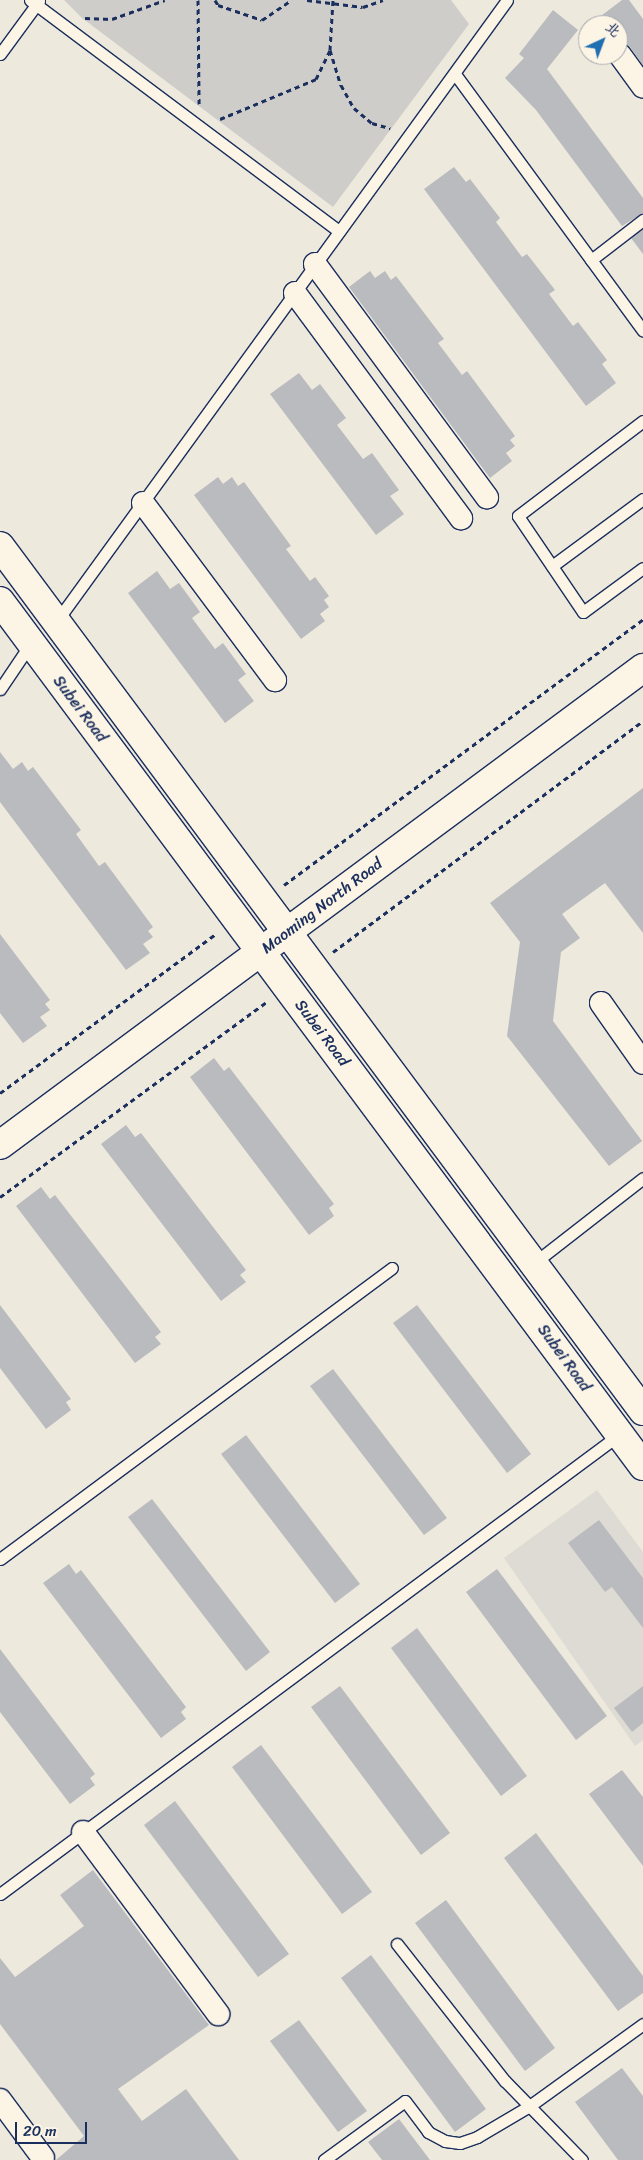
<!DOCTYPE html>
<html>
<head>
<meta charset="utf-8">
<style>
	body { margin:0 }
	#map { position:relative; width:643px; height:2160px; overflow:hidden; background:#eee9dd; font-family:Sriracha,"LXGW WenKai TC",sans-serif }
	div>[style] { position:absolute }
	.built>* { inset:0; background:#dedbd4 }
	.green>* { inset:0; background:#cfcdca }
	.building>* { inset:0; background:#babbbe }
	.path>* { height:3px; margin-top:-1.5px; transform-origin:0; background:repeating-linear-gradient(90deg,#1b2f5e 0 5px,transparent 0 9px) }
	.roads { filter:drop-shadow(1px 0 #1b2f5e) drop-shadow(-1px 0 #1b2f5e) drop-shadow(0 1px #1b2f5e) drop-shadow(0 -1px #1b2f5e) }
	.service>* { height:11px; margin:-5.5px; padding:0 5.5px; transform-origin:5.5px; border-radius:5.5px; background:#fcf5e5 }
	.minor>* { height:22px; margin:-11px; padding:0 11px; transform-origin:11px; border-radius:11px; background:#fcf5e5 }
	.tertiary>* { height:28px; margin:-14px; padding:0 14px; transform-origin:14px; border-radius:14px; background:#fcf5e5 }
	.secondary>* { height:28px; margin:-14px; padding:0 14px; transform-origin:14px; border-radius:14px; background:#fcf5e5 }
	span { translate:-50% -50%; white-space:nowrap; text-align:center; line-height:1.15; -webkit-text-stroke:4px #fcf5e5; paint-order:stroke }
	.street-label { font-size:16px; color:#1b2f5e }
	.north { position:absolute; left:578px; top:15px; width:50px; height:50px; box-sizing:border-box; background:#fcf5e5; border:1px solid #a2a6af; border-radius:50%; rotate:43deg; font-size:14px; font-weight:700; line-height:20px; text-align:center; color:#1b2f5e }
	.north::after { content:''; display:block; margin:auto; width:18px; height:22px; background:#1f6fb2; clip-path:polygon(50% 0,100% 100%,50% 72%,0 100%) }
	.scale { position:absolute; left:15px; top:2122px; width:72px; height:22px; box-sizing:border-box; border:2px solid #1b2f5e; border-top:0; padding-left:6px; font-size:15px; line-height:18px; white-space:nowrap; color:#1b2f5e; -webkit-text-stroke:4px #fcf5e5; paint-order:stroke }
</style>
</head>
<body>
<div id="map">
	<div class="built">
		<i style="clip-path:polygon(597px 1490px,643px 1552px,643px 1740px,635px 1746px,504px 1558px)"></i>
	</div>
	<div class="green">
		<i style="clip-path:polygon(64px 0,451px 0,469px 24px,333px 207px,82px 18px)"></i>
	</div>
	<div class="building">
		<i style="clip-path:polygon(622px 0,629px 0,643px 19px,643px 65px,630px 47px,618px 41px,618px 25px,589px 25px)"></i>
		<i style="clip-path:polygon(553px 10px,578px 30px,547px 69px,643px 198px,643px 213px,622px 226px,536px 110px,505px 78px,524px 58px,519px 54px)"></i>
		<i style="clip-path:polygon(454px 167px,466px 182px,470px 179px,500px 218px,496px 222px,522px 257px,527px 254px,555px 290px,549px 294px,573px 326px,578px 322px,607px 360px,602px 364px,616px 383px,586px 406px,424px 189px)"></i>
		<i style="clip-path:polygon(643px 229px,643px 254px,631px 238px)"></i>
		<i style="clip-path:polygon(370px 271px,375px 278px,385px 271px,391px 280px,396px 276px,444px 339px,438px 343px,462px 375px,467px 371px,515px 436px,510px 440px,515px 446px,506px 453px,512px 461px,490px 478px,349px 287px)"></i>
		<i style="clip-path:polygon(299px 373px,312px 390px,320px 384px,346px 418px,337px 425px,363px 459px,372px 453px,399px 490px,390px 496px,404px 514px,376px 535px,270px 394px)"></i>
		<i style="clip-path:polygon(218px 477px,223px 484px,232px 477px,238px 486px,244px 482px,291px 546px,286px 549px,310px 581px,315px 577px,329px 596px,324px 600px,329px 607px,320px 614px,325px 621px,301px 639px,194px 495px)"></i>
		<i style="clip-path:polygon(157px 571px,170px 589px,179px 583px,200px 612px,192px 618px,215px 649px,223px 643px,246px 674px,238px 680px,254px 701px,225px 723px,128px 593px)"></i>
		<i style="clip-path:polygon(0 752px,13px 769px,22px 762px,28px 771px,33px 767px,81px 830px,76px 834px,99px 866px,105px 862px,153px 927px,148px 931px,153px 937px,143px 944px,150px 953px,126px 970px,0 802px)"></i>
		<i style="clip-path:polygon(643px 788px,643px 933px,605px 883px,562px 914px,580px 938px,561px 952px,553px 1021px,642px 1141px,609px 1166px,507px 1036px,520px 942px,490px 903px)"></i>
		<i style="clip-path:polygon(0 934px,50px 1000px,45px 1004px,50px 1010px,40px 1017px,47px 1026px,23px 1043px,0 1013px)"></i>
		<i style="clip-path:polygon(214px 1058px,224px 1071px,229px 1067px,334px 1204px,329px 1208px,334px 1216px,309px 1235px,190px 1077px)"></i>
		<i style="clip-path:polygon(126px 1125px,135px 1137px,141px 1133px,246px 1270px,240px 1275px,246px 1282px,221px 1301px,101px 1144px)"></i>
		<i style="clip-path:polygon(41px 1187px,50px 1199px,55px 1195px,161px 1332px,155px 1337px,161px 1344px,135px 1363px,16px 1206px)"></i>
		<i style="clip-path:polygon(0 1305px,71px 1399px,66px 1402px,71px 1410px,46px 1429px,0 1368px)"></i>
		<i style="clip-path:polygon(417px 1305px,531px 1454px,507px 1473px,393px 1323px)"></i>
		<i style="clip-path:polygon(333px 1369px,447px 1518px,424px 1535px,310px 1386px)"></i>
		<i style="clip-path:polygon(246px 1435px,360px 1584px,335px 1603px,221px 1454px)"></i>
		<i style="clip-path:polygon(152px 1499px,270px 1652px,246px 1671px,128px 1517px)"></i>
		<i style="clip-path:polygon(599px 1520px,643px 1578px,643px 1628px,612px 1587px,605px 1592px,568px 1543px)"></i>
		<i style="clip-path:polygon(69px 1564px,76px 1574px,81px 1570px,186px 1707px,181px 1712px,186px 1719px,161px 1738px,43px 1583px)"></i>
		<i style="clip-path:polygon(497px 1569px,607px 1716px,576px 1740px,466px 1592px)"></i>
		<i style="clip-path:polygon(417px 1628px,527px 1776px,501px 1796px,391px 1648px)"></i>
		<i style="clip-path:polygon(0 1649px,95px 1774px,90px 1778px,95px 1785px,70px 1804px,0 1712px)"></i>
		<i style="clip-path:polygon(340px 1686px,450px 1833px,421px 1855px,311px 1707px)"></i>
		<i style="clip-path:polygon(643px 1686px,643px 1723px,632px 1732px,614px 1708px)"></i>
		<i style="clip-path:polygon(261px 1745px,372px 1892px,342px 1914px,232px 1767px)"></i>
		<i style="clip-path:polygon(622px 1770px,643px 1797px,643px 1866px,589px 1794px)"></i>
		<i style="clip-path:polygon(175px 1801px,289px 1954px,258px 1977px,144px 1825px)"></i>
		<i style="clip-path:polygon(536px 1833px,643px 1976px,643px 1993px,618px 2011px,504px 1858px)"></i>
		<i style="clip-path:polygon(93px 1870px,209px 2025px,118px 2089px,142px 2121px,186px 2089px,239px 2160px,56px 2160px,84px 2136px,0 2024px,0 1958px,15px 1977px,84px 1926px,60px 1895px)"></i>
		<i style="clip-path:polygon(446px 1900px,555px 2048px,525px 2071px,415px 1923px)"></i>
		<i style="clip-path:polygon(371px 1955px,486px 2109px,455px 2132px,341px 1978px)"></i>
		<i style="clip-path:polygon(299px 2020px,367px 2111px,338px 2132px,270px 2041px)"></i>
		<i style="clip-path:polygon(622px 2068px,643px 2096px,643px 2160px,618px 2160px,575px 2102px)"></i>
		<i style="clip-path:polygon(399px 2119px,430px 2160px,382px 2160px,368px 2142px)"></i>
	</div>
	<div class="path">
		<i style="left:198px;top:0;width:104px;rotate:89.4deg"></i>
		<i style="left:215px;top:0;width:6px;rotate:59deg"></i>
		<i style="left:218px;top:5px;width:46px;rotate:18.8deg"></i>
		<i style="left:262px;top:20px;width:36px;rotate:-34deg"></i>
		<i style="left:307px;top:0;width:56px;rotate:7.1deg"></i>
		<i style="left:363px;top:7px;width:21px;rotate:-19deg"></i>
		<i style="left:85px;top:18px;width:27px;rotate:2deg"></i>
		<i style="left:112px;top:19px;width:56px;rotate:-19.7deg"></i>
		<i style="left:330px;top:50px;width:37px;rotate:73deg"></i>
		<i style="left:341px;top:85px;width:26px;rotate:61deg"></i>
		<i style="left:354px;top:108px;width:23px;rotate:40deg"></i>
		<i style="left:372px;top:123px;width:19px;rotate:16deg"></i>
		<i style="left:220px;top:119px;width:104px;rotate:-22.6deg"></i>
		<i style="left:316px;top:79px;width:32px;rotate:-64deg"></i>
		<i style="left:330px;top:50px;width:50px;rotate:-86.6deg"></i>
		<i style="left:284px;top:885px;width:447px;rotate:-36.5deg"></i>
		<i style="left:333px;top:952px;width:387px;rotate:-36.7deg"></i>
		<i style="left:0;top:1093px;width:268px;rotate:-36.4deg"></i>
		<i style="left:0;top:1197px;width:332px;rotate:-36.2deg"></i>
	</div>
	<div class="roads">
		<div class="service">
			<i style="left:30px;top:0;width:386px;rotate:36.8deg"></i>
			<i style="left:0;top:54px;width:66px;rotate:-53.7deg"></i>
			<i style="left:455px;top:74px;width:318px;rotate:53.8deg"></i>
			<i style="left:591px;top:260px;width:66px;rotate:-37.6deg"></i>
			<i style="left:643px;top:421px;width:157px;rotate:142.8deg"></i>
			<i style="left:518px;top:516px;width:116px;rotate:55.9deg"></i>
			<i style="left:583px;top:612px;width:74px;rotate:-36.3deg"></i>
			<i style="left:552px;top:566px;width:113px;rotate:-36.4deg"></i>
			<i style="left:56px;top:622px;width:768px;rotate:-54.05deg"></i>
			<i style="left:0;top:689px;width:55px;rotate:-56deg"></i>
			<i style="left:534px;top:1263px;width:138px;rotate:-37.9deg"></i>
			<i style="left:0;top:1559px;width:488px;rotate:-36.6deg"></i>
			<i style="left:0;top:1894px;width:772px;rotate:-36.57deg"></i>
			<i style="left:397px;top:1944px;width:174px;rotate:51.8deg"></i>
			<i style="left:505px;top:2081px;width:110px;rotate:45.7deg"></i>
			<i style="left:324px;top:2160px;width:100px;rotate:-36.1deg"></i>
			<i style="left:405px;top:2101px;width:39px;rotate:53deg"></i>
			<i style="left:428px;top:2132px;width:19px;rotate:28deg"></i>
			<i style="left:445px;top:2141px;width:15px;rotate:8deg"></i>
			<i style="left:460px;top:2143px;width:18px;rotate:-19deg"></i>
			<i style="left:477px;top:2137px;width:59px;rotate:-30.5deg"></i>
			<i style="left:528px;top:2107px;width:142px;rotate:-35.8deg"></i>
		</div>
		<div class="minor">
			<i style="left:620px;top:55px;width:39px;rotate:54deg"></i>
			<i style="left:315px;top:264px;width:290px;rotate:53.6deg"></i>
			<i style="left:295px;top:293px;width:280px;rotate:53.6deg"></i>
			<i style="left:143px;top:503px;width:221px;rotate:53.3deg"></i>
			<i style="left:601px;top:1003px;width:73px;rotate:55deg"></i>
			<i style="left:83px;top:1832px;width:227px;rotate:53.4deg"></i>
			<i style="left:0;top:2100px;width:72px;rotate:53.4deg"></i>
		</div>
		<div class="tertiary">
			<i style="left:0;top:1145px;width:801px;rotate:-36.57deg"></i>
		</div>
		<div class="secondary">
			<i style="left:0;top:546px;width:1078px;rotate:53.37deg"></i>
			<i style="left:0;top:601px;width:1078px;rotate:53.37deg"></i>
		</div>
	</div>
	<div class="street-label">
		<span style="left:80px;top:709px;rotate:53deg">Subei Road</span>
		<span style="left:322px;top:906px;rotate:-37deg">Maoming North Road</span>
		<span style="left:322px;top:1033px;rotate:53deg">Subei Road</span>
		<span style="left:564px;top:1358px;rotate:54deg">Subei Road</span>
	</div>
	<div class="north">北</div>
	<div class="scale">20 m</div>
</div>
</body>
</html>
